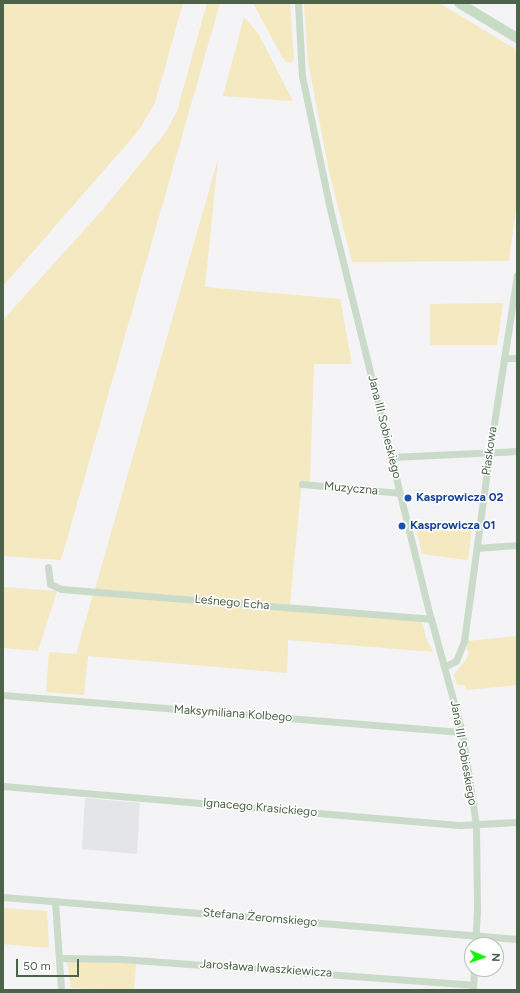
<!DOCTYPE html>
<html>
<head>
<meta charset="utf-8">
<style>
	body { margin:0 }
	#map { position:relative; width:520px; height:993px; overflow:hidden; background:#f4f3f5; font-family:Figtree,sans-serif }
	div>[style] { position:absolute }
	.education>* { inset:0; background:#e4e5e6 }
	.green>* { inset:0; background:#f4e9c0 }
	.street>* { height:7px; margin:-3.5px; padding:0 3.5px; transform-origin:3.5px; border-radius:3.5px; background:#cbdbc9 }
	.secondary>* { height:10px; margin:-5px; padding:0 5px; transform-origin:5px; border-radius:5px; background:#c7dcc5 }
	.dots>* { width:11px; height:11px; translate:-50% -50%; box-sizing:border-box; border:2px solid #fff; border-radius:50% }
	span { translate:-50% -50%; white-space:nowrap; text-align:center; line-height:1.15; -webkit-text-stroke:3px #fff; paint-order:stroke }
	.street-label { font-size:12px; color:#4c6249 }
	.transit-label { font-size:12px; color:#164399; font-weight:700 }
	.left { translate:0 -50%; text-align:left }
	.frame { position:absolute; inset:0; border:4px solid #4c6249; pointer-events:none }
	.north { position:absolute; left:464px; top:937px; width:40px; height:40px; box-sizing:border-box; background:#fff; border:1px solid #b7c0b6; border-radius:50%; rotate:92deg; font-size:11px; font-weight:700; line-height:16px; text-align:center; color:#4c6249 }
	.north::after { content:''; display:block; margin:auto; width:14px; height:18px; background:#16f40e; clip-path:polygon(50% 0,100% 100%,50% 72%,0 100%) }
	.scale { position:absolute; left:16px; top:959px; width:63px; height:18px; box-sizing:border-box; border:2px solid #4c6249; border-top:0; padding-left:5px; font-size:12px; line-height:14px; white-space:nowrap; color:#4c6249; -webkit-text-stroke:3px #fff; paint-order:stroke }
</style>
</head>
<body>
<div id="map">
	<div class="education">
		<i style="clip-path:polygon(85px 798px,140px 803px,137px 854px,82px 849px)"></i>
	</div>
	<div class="green">
		<i style="clip-path:polygon(3px 3px,183px 3px,155px 103px,139px 130px,3px 286px)"></i>
		<i style="clip-path:polygon(207px 3px,220px 3px,61px 560px,3px 556px,3px 320px,105px 207px,166px 132px,177px 111px)"></i>
		<i style="clip-path:polygon(253px 3px,290px 3px,294px 59px,291px 63px,286px 62px,281px 55px)"></i>
		<i style="clip-path:polygon(304px 3px,439px 3px,517px 50px,517px 200px,509px 261px,352px 262px,329px 171px,308px 62px)"></i>
		<i style="clip-path:polygon(244px 17px,258px 33px,293px 101px,223px 96px)"></i>
		<i style="clip-path:polygon(218px 159px,205px 287px,340px 299px,352px 364px,314px 364px,310px 480px,301px 489px,290px 604px,95px 589px)"></i>
		<i style="clip-path:polygon(503px 303px,497px 345px,430px 345px,430px 304px)"></i>
		<i style="clip-path:polygon(414px 520px,472px 528px,468px 560px,422px 554px)"></i>
		<i style="clip-path:polygon(3px 587px,57px 591px,38px 651px,3px 648px)"></i>
		<i style="clip-path:polygon(93px 594px,422px 620px,426px 638px,433px 652px,288px 640px,287px 673px,88px 656px,84px 695px,46px 692px,49px 652px,76px 654px)"></i>
		<i style="clip-path:polygon(517px 636px,517px 685px,466px 690px,465px 685px,457px 685px,454px 675px,467px 658px,469px 651px,466px 650px,468px 641px)"></i>
		<i style="clip-path:polygon(3px 908px,47px 911px,49px 948px,3px 944px)"></i>
		<i style="clip-path:polygon(67px 961px,136px 963px,134px 990px,71px 988px)"></i>
	</div>
	<div class="street">
		<i style="left:298px;top:3px;width:73px;rotate:86.9deg"></i>
		<i style="left:302px;top:76px;width:136px;rotate:78.1deg"></i>
		<i style="left:330px;top:209px;width:422px;rotate:76.2deg"></i>
		<i style="left:431px;top:619px;width:117px;rotate:74.7deg"></i>
		<i style="left:462px;top:732px;width:94px;rotate:81.4deg"></i>
		<i style="left:476px;top:825px;width:85px;rotate:89.3deg"></i>
		<i style="left:477px;top:910px;width:35px;rotate:93deg"></i>
		<i style="left:504px;top:358px;width:13px"></i>
		<i style="left:391px;top:457px;width:126px;rotate:-2.7deg"></i>
		<i style="left:302px;top:484px;width:98px;rotate:5.2deg"></i>
		<i style="left:477px;top:548px;width:40px;rotate:-4.3deg"></i>
		<i style="left:48px;top:567px;width:17px;rotate:83deg"></i>
		<i style="left:50px;top:584px;width:12px;rotate:24deg"></i>
		<i style="left:61px;top:589px;width:371px;rotate:4.6deg"></i>
		<i style="left:444px;top:667px;width:13px;rotate:-27deg"></i>
		<i style="left:456px;top:661px;width:22px;rotate:-68deg"></i>
		<i style="left:464px;top:641px;width:187px;rotate:-82.3deg"></i>
		<i style="left:489px;top:456px;width:183px;rotate:-81.2deg"></i>
		<i style="left:3px;top:695px;width:460px;rotate:4.6deg"></i>
		<i style="left:3px;top:786px;width:460px;rotate:4.9deg"></i>
		<i style="left:461px;top:825px;width:56px;rotate:-3.1deg"></i>
		<i style="left:3px;top:897px;width:516px;rotate:4.67deg"></i>
		<i style="left:55px;top:901px;width:89px;rotate:86.1deg"></i>
		<i style="left:60px;top:958px;width:61px;rotate:0.9deg"></i>
		<i style="left:121px;top:959px;width:353px;rotate:4.2deg"></i>
		<i style="left:473px;top:989px;width:20px;rotate:-87deg"></i>
	</div>
	<div class="secondary">
		<i style="left:459px;top:3px;width:68px;rotate:31.1deg"></i>
	</div>
	<div class="dots">
		<i style="left:408px;top:498px;background:#1a4fb4"></i>
		<i style="left:402px;top:526px;background:#1a4fb4"></i>
	</div>
	<div class="street-label">
		<span style="left:384px;top:427px;rotate:76deg">Jana III Sobieskiego</span>
		<span style="left:490px;top:451px;rotate:-82deg">Piaskowa</span>
		<span style="left:351px;top:489px;rotate:5deg">Muzyczna</span>
		<span style="left:232px;top:603px;rotate:5deg">Leśnego Echa</span>
		<span style="left:233px;top:714px;rotate:4deg">Maksymiliana Kolbego</span>
		<span style="left:463px;top:753px;rotate:80deg">Jana III Sobieskiego</span>
		<span style="left:260px;top:808px;rotate:5deg">Ignacego Krasickiego</span>
		<span style="left:260px;top:918px;rotate:5deg">Stefana Żeromskiego</span>
		<span style="left:266px;top:969px;rotate:4deg">Jarosława Iwaszkiewicza</span>
	</div>
	<div class="transit-label">
		<span class="left" style="left:416px;top:498px">Kasprowicza 02</span>
		<span class="left" style="left:410px;top:526px">Kasprowicza 01</span>
	</div>
	<div class="frame"></div>
	<div class="north">N</div>
	<div class="scale">50 m</div>
</div>
</body>
</html>
